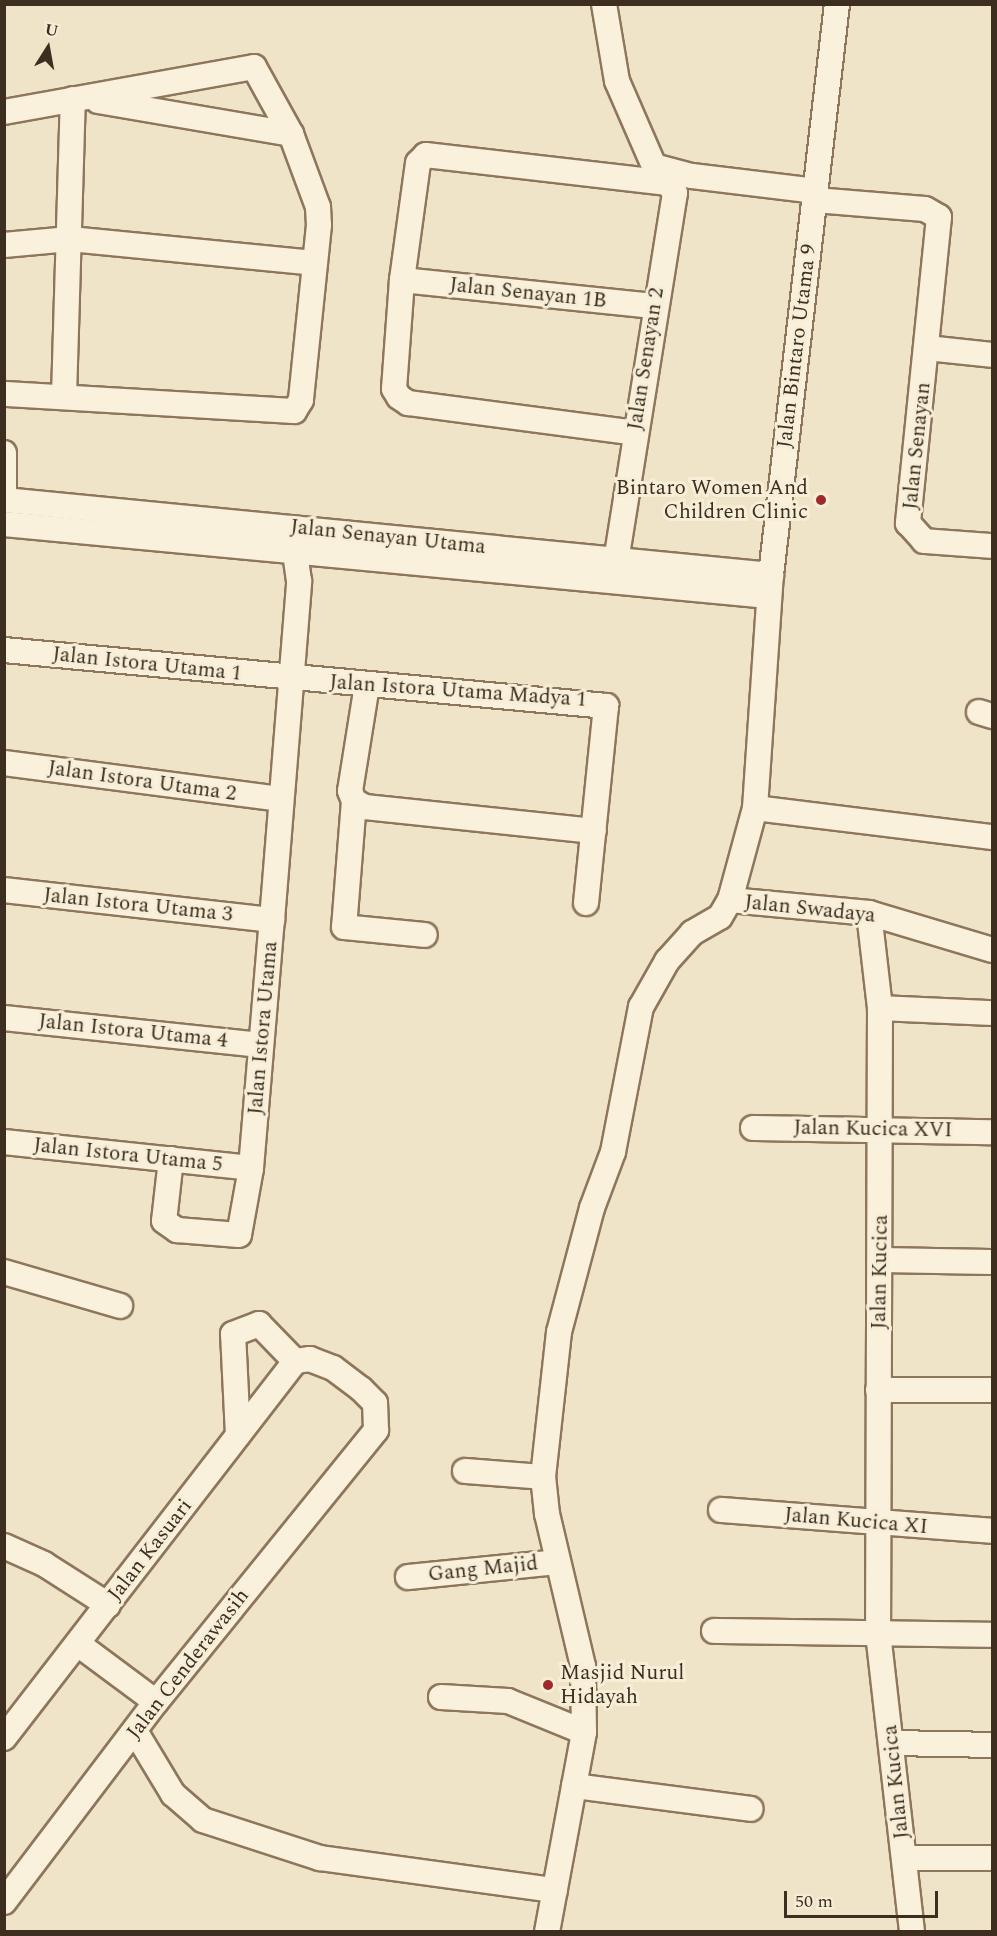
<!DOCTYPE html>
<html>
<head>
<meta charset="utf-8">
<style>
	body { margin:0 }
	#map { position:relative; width:997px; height:1936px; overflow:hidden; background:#f0e4c8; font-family:Spectral,serif }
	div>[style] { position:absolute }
	.roads { filter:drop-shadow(2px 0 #8d765c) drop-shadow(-2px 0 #8d765c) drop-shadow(0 2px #8d765c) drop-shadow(0 -2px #8d765c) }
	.minor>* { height:24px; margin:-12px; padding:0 12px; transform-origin:12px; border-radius:12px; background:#faf1dc }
	.dots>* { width:16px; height:16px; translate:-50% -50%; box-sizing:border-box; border:3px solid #f7eed8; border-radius:50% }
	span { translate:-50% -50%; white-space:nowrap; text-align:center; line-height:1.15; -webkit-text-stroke:6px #f7eed8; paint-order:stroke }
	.street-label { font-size:21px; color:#3d2e20 }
	.poi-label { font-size:21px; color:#3d2e20 }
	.right { translate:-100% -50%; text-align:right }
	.left { translate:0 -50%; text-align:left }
	.frame { position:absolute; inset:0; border:6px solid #3d2e20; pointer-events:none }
	.north { position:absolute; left:18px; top:18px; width:60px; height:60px; -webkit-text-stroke:4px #f7eed8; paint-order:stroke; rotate:11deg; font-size:16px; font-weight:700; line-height:24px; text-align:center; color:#3d2e20 }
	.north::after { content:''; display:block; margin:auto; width:21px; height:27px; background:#3d2e20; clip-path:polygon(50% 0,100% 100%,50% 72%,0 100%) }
	.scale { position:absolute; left:784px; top:1891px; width:154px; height:27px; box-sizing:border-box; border:3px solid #3d2e20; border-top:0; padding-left:8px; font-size:18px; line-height:21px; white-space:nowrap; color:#3d2e20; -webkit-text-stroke:4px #f7eed8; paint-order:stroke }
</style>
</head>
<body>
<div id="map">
	<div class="roads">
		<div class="minor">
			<i style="left:604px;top:4px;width:78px;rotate:80.4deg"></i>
			<i style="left:617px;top:81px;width:93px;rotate:66.5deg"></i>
			<i style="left:654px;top:166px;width:39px;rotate:15deg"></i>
			<i style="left:692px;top:176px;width:125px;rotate:6.9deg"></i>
			<i style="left:98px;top:101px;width:196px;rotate:9.7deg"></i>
			<i style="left:4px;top:112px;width:254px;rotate:-10.2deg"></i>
			<i style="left:254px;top:67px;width:77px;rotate:61.1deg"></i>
			<i style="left:291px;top:134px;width:78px;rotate:69.7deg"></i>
			<i style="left:318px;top:207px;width:18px;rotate:87deg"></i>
			<i style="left:319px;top:225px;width:176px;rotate:95.9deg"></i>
			<i style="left:301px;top:400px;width:13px;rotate:122deg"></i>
			<i style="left:294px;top:411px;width:290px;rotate:-176.6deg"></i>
			<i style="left:815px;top:200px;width:110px;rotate:4.7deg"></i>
			<i style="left:925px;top:209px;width:16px;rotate:30deg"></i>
			<i style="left:939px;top:217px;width:308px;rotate:95.8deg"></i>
			<i style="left:908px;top:523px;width:24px;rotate:48deg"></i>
			<i style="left:924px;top:541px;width:68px;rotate:4.2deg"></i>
			<i style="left:4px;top:245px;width:66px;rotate:-5.2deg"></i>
			<i style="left:70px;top:239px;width:245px;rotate:5.6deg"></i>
			<i style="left:402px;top:280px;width:253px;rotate:5.9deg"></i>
			<i style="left:927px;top:348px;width:65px;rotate:6.1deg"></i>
			<i style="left:64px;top:397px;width:298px;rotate:-88.3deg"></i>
			<i style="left:4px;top:453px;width:35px;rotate:90deg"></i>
			<i style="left:4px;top:500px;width:771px;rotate:5.58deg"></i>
			<i style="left:4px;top:524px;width:768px;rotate:5.38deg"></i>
			<i style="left:613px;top:580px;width:392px;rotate:-80.9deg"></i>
			<i style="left:675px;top:193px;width:12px;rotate:-125deg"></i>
			<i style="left:668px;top:183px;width:244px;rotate:-173.4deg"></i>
			<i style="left:426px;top:155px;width:11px;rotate:135deg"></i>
			<i style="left:418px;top:163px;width:118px;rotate:97.8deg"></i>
			<i style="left:402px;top:280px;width:109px;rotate:94.2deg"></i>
			<i style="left:394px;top:389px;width:9px;rotate:58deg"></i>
			<i style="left:399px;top:397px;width:11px;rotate:34deg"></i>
			<i style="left:408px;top:403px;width:229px;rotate:7.5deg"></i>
			<i style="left:4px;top:650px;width:605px;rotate:5.31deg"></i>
			<i style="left:606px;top:706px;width:198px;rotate:95.8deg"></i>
			<i style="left:367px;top:685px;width:107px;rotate:99.1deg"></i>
			<i style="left:350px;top:791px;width:11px;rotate:68deg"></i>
			<i style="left:354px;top:801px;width:126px;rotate:94.5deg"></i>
			<i style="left:344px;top:927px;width:81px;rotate:5.6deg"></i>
			<i style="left:979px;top:712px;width:14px;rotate:17deg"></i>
			<i style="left:4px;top:763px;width:278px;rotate:7.4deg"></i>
			<i style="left:354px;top:801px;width:13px;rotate:29deg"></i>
			<i style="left:365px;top:807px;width:230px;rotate:6deg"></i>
			<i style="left:755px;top:808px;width:239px;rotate:7deg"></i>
			<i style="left:4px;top:890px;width:270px;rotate:6.4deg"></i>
			<i style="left:730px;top:900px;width:140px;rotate:5.3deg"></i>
			<i style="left:869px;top:913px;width:128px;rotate:16.7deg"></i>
			<i style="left:869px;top:913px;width:96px;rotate:83.4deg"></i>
			<i style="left:880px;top:1008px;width:625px;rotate:90.18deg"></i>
			<i style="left:878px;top:1633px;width:301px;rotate:83.5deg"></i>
			<i style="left:880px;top:1008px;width:112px;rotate:2.6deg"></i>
			<i style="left:4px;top:1018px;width:258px;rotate:6deg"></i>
			<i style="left:753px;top:1128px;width:239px;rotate:1deg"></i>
			<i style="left:4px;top:1142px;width:248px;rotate:6deg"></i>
			<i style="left:171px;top:1159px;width:62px;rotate:96.4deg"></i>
			<i style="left:164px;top:1221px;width:16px;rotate:35deg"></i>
			<i style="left:177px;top:1230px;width:62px;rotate:4.6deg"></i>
			<i style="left:239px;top:1235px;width:68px;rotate:-79.8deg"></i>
			<i style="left:251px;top:1168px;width:249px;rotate:-85.2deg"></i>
			<i style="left:272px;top:920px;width:340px;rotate:-85.4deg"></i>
			<i style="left:299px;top:581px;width:30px;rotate:-98deg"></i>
			<i style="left:880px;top:1260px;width:112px;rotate:1deg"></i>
			<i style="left:4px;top:1272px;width:121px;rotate:16.3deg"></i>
			<i style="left:878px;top:1390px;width:114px"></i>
			<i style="left:238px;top:1435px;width:101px;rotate:-92.8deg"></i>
			<i style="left:233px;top:1334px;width:28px;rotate:-21deg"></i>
			<i style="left:259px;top:1324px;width:52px;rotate:45.8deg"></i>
			<i style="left:465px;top:1471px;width:78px;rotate:4.4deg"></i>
			<i style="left:721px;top:1510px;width:272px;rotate:4.4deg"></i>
			<i style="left:4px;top:1546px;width:44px;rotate:24.2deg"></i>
			<i style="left:44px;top:1564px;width:76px;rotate:32.6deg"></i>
			<i style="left:408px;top:1577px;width:150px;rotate:-5.7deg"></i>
			<i style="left:714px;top:1631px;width:278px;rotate:0.8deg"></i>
			<i style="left:78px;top:1644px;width:97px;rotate:36.6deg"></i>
			<i style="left:441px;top:1697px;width:67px;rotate:3.4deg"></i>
			<i style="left:508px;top:1701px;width:82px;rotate:22.2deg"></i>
			<i style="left:135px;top:1731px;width:74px;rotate:58.9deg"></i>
			<i style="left:173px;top:1794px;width:40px;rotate:41deg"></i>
			<i style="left:203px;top:1820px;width:123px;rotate:18deg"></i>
			<i style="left:320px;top:1858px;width:237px;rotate:7.8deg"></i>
			<i style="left:4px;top:1738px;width:476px;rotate:-52.3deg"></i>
			<i style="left:892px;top:1743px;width:100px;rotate:1.1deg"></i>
			<i style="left:574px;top:1786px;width:178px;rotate:7.4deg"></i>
			<i style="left:904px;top:1858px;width:88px"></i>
			<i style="left:4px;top:1902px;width:251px;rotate:-52.8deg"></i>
			<i style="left:156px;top:1702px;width:350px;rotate:-51deg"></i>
			<i style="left:376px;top:1430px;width:27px;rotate:-92deg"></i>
			<i style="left:375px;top:1403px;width:20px;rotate:-135deg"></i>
			<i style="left:361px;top:1389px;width:35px;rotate:-143deg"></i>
			<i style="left:333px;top:1368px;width:25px;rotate:-159deg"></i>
			<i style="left:310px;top:1359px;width:15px;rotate:172deg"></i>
			<i style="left:547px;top:1932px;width:203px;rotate:-79.5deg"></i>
			<i style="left:584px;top:1732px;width:66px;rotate:-90.9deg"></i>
			<i style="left:583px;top:1666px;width:156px;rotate:-103.3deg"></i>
			<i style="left:547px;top:1514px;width:37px;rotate:-96deg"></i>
			<i style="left:543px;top:1477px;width:146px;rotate:-83.7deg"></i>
			<i style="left:559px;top:1332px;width:128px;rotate:-75.1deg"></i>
			<i style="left:592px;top:1208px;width:60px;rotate:-69.4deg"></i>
			<i style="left:613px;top:1152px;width:148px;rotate:-79.1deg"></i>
			<i style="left:641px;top:1007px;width:53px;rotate:-60.5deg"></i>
			<i style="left:667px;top:961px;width:38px;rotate:-48deg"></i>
			<i style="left:692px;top:933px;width:32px;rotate:-30deg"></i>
			<i style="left:720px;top:917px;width:20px;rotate:-60deg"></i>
			<i style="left:730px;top:900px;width:95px;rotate:-74.8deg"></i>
			<i style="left:755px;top:808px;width:234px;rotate:-86.1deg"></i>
			<i style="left:771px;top:575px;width:575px;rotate:-83.41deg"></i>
		</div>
	</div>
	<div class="dots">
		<i style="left:821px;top:500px;background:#9e2a2b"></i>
		<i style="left:548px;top:1685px;background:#9e2a2b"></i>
	</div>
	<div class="street-label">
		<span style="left:528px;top:293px;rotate:6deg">Jalan Senayan 1B</span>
		<span style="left:797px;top:346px;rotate:-83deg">Jalan Bintaro Utama 9</span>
		<span style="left:646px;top:359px;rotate:-81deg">Jalan Senayan 2</span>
		<span style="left:917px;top:446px;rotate:-84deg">Jalan Senayan</span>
		<span style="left:388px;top:537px;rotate:6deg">Jalan Senayan Utama</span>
		<span style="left:147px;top:664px;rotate:6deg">Jalan Istora Utama 1</span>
		<span style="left:458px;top:691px;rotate:4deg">Jalan Istora Utama Madya 1</span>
		<span style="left:142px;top:781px;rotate:8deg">Jalan Istora Utama 2</span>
		<span style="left:138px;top:905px;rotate:6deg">Jalan Istora Utama 3</span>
		<span style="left:810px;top:909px;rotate:6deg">Jalan Swadaya</span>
		<span style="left:263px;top:1028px;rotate:-85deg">Jalan Istora Utama</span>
		<span style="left:133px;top:1031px;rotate:6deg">Jalan Istora Utama 4</span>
		<span style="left:873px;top:1129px;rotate:1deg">Jalan Kucica XVI</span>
		<span style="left:128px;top:1155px;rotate:6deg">Jalan Istora Utama 5</span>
		<span style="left:880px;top:1272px;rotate:-89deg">Jalan Kucica</span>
		<span style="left:856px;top:1521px;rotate:5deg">Jalan Kucica XI</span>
		<span style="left:150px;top:1550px;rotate:-52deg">Jalan Kasuari</span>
		<span style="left:483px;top:1569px;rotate:-6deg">Gang Majid</span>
		<span style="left:188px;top:1664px;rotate:-52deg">Jalan Cenderawasih</span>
		<span style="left:896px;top:1782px;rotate:-96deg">Jalan Kucica</span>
	</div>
	<div class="poi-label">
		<span class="right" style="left:808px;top:500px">Bintaro Women And<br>Children Clinic</span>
		<span class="left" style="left:560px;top:1685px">Masjid Nurul<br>Hidayah</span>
	</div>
	<div class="frame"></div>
	<div class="north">U</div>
	<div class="scale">50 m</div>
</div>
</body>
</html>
